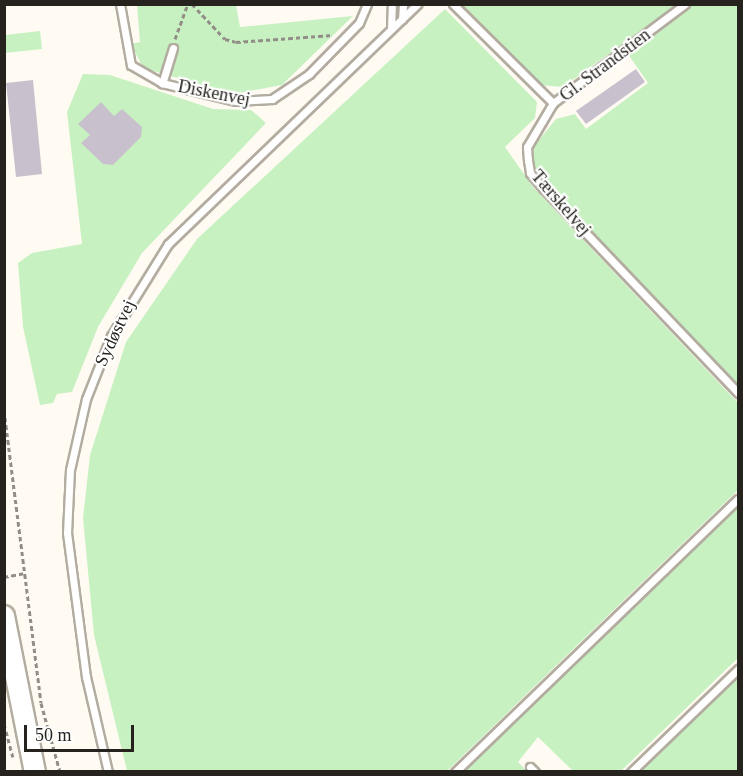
<!DOCTYPE html>
<html>
<head>
<meta charset="utf-8">
<style>
	body { margin:0 }
	#map { position:relative; width:743px; height:776px; overflow:hidden; background:#fffaf2; font-family:"Times New Roman",serif }
	div>[style] { position:absolute }
	.green>* { inset:0; background:#c8f1c1 }
	.building>* { inset:0; background:#c8c1cd }
	.path>* { height:3px; margin-top:-1.5px; transform-origin:0; background:repeating-linear-gradient(90deg,#928e87 0 4.5px,transparent 0 7.5px) }
	.roads { filter:drop-shadow(2px 0 #b3aca0) drop-shadow(-2px 0 #b3aca0) drop-shadow(0 2px #b3aca0) drop-shadow(0 -2px #b3aca0) }
	.lane>* { height:7px; margin:-3.5px; padding:0 3.5px; transform-origin:3.5px; border-radius:3.5px; background:#fff }
	.secondary>* { height:20px; margin:-10px; padding:0 10px; transform-origin:10px; border-radius:10px; background:#fff }
	span { translate:-50% -50%; white-space:nowrap; text-align:center; line-height:1.15; -webkit-text-stroke:4.5px #fff; paint-order:stroke }
	.street-label { font-size:18px; color:#26231e }
	.frame { position:absolute; inset:0; border:6px solid #26231e; pointer-events:none }
	.scale { position:absolute; left:24px; top:725px; width:110px; height:27px; box-sizing:border-box; border:3px solid #26231e; border-top:0; padding-left:8px; font-size:18px; line-height:21px; white-space:nowrap; color:#26231e; -webkit-text-stroke:4px #fff; paint-order:stroke }
</style>
</head>
<body>
<div id="map">
	<div class="green">
		<i style="clip-path:polygon(137px 5px,236px 5px,240px 27px,353px 16px,282px 85px,233px 94px,143px 68px,131px 44px,140px 42px)"></i>
		<i style="clip-path:polygon(461px 5px,676px 5px,563px 87px,539px 85px)"></i>
		<i style="clip-path:polygon(693px 5px,738px 5px,738px 385px,551px 192px,534px 166px,534px 146px,556px 119px,575px 114px,586px 129px,648px 83px,628px 54px)"></i>
		<i style="clip-path:polygon(445px 9px,537px 102px,535px 118px,505px 147px,533px 187px,738px 403px,738px 490px,447px 771px,127px 771px,94px 635px,83px 518px,90px 455px,126px 342px,197px 239px)"></i>
		<i style="clip-path:polygon(40px 31px,42px 49px,5px 53px,5px 35px)"></i>
		<i style="clip-path:polygon(83px 74px,110px 75px,213px 109px,251px 110px,266px 123px,142px 253px,98px 327px,72px 392px,57px 394px,53px 403px,40px 405px,23px 327px,18px 263px,32px 253px,82px 244px,67px 112px)"></i>
		<i style="clip-path:polygon(738px 507px,738px 658px,621px 771px,573px 771px,538px 737px,518px 762px,527px 771px,464px 771px)"></i>
		<i style="clip-path:polygon(738px 677px,738px 771px,640px 771px,641px 771px)"></i>
	</div>
	<div class="building">
		<i style="clip-path:polygon(636px 69px,645px 82px,586px 124px,576px 111px)"></i>
		<i style="clip-path:polygon(33px 80px,42px 174px,16px 177px,6px 83px)"></i>
		<i style="clip-path:polygon(101px 102px,114px 116px,122px 109px,142px 127px,141px 137px,113px 165px,103px 164px,81px 143px,90px 135px,78px 124px)"></i>
	</div>
	<div class="path">
		<i style="left:192px;top:4px;width:48px;rotate:46.7deg"></i>
		<i style="left:225px;top:39px;width:11px;rotate:15deg"></i>
		<i style="left:236px;top:42px;width:97px;rotate:-4.1deg"></i>
		<i style="left:175px;top:39px;width:37px;rotate:-70deg"></i>
		<i style="left:4px;top:410px;width:295px;rotate:82.8deg"></i>
		<i style="left:41px;top:703px;width:72px;rotate:74.6deg"></i>
		<i style="left:4px;top:577px;width:20px;rotate:-11deg"></i>
		<i style="left:4px;top:724px;width:34px;rotate:75deg"></i>
	</div>
	<div class="roads">
		<div class="lane">
			<i style="left:120px;top:4px;width:62px;rotate:79.8deg"></i>
			<i style="left:131px;top:65px;width:36px;rotate:30deg"></i>
			<i style="left:453px;top:4px;width:141px;rotate:44.7deg"></i>
			<i style="left:685px;top:4px;width:165px;rotate:143.1deg"></i>
			<i style="left:553px;top:103px;width:51px;rotate:120.6deg"></i>
			<i style="left:527px;top:147px;width:13px;rotate:86deg"></i>
			<i style="left:528px;top:160px;width:13px;rotate:81deg"></i>
			<i style="left:530px;top:173px;width:21px;rotate:49deg"></i>
			<i style="left:544px;top:189px;width:282px;rotate:46.4deg"></i>
			<i style="left:402px;top:19px;width:15px;rotate:-86deg"></i>
			<i style="left:391px;top:29px;width:25px;rotate:-88deg"></i>
			<i style="left:173px;top:48px;width:37px;rotate:107deg"></i>
			<i style="left:162px;top:83px;width:76px;rotate:13.7deg"></i>
			<i style="left:236px;top:101px;width:36px;rotate:-3deg"></i>
			<i style="left:272px;top:99px;width:45px;rotate:-34deg"></i>
			<i style="left:309px;top:74px;width:71px;rotate:-45.6deg"></i>
			<i style="left:359px;top:23px;width:21px;rotate:-67deg"></i>
			<i style="left:530px;top:767px;width:7px;rotate:45deg"></i>
			<i style="left:108px;top:772px;width:98px;rotate:-103deg"></i>
			<i style="left:86px;top:677px;width:145px;rotate:-97.5deg"></i>
			<i style="left:67px;top:533px;width:63px;rotate:-87.3deg"></i>
			<i style="left:70px;top:470px;width:73px;rotate:-77.3deg"></i>
			<i style="left:86px;top:399px;width:68px;rotate:-68.4deg"></i>
			<i style="left:111px;top:336px;width:108px;rotate:-58.2deg"></i>
			<i style="left:168px;top:244px;width:346px;rotate:-43.9deg"></i>
			<i style="left:455px;top:772px;width:393px;rotate:-44deg"></i>
			<i style="left:631px;top:772px;width:149px;rotate:-43.9deg"></i>
		</div>
		<div class="secondary">
			<i style="left:4px;top:616px;width:159px;rotate:78.8deg"></i>
		</div>
	</div>
	<div class="street-label">
		<span style="left:605px;top:65px;rotate:-37deg">Gl. Strandstien</span>
		<span style="left:214px;top:93px;rotate:11deg">Diskenvej</span>
		<span style="left:561px;top:203px;rotate:49deg">Tærskelvej</span>
		<span style="left:115px;top:333px;rotate:-65deg">Sydøstvej</span>
	</div>
	<div class="frame"></div>
	<div class="scale">50 m</div>
</div>
</body>
</html>
